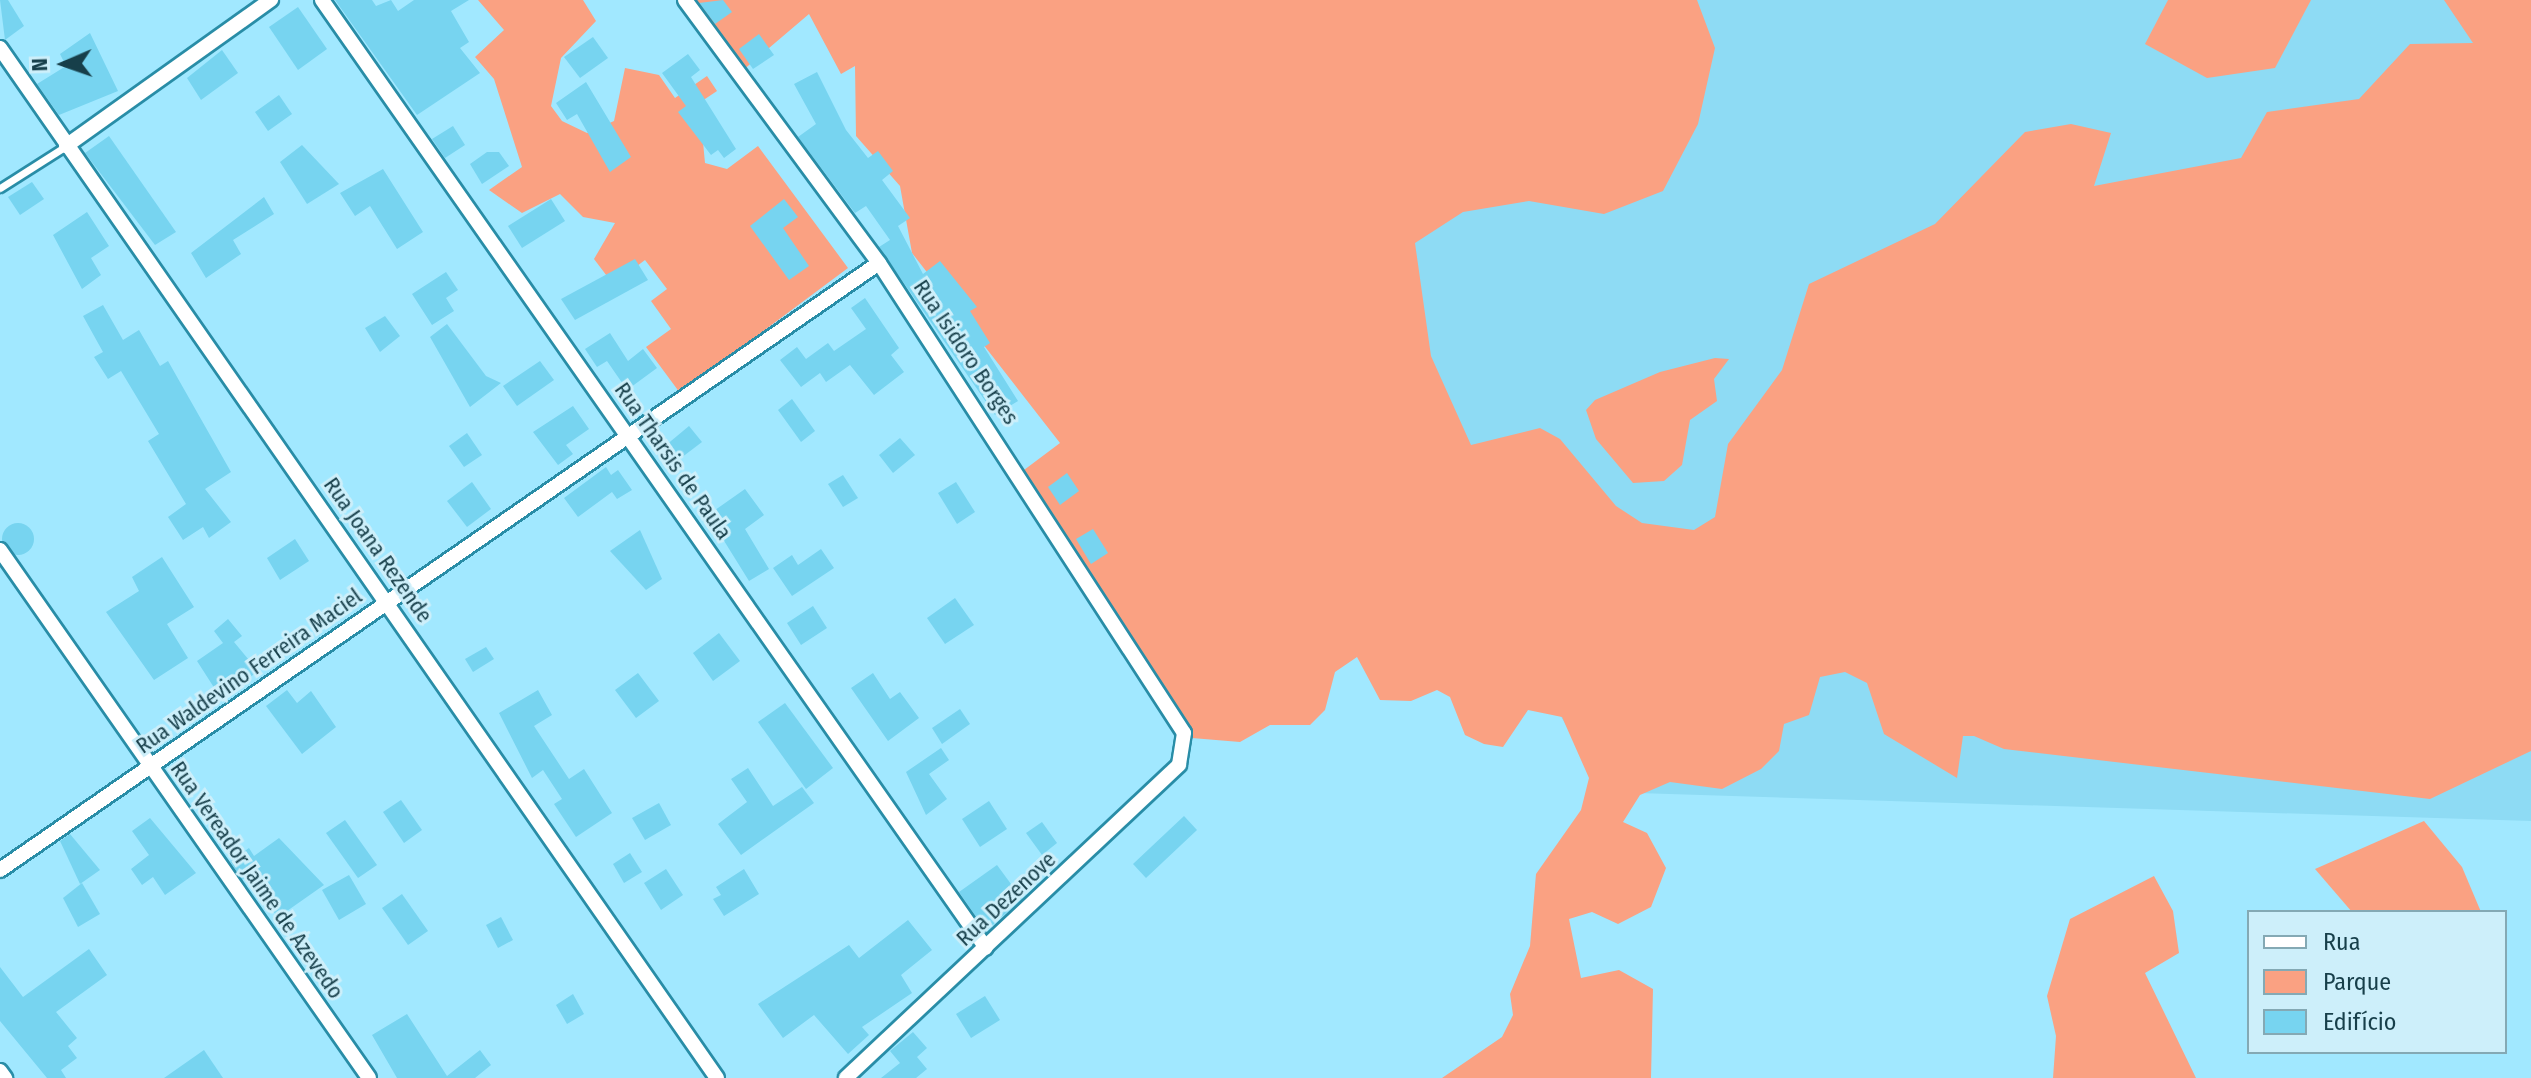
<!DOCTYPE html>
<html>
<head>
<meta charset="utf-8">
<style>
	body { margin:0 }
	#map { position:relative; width:2531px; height:1078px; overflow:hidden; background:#a1e8ff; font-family:"Fira Sans Condensed",sans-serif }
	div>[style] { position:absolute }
	.built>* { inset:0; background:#8edbf4 }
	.green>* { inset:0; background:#faa182 }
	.building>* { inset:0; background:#77d4f0 }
	.round { border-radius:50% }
	.roads { filter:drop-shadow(2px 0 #298da7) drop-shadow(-2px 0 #298da7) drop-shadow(0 2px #298da7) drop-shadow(0 -2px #298da7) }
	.service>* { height:7px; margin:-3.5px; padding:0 3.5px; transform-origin:3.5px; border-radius:3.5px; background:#fff }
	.minor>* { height:14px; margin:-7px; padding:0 7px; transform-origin:7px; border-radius:7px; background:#fff }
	span { translate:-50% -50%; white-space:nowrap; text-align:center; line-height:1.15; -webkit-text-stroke:6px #cdeffa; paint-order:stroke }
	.street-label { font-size:22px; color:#173f4a }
	.legend { position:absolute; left:2247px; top:910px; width:260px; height:144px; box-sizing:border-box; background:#cdeffa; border:2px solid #84a9b4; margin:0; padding:10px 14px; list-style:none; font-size:24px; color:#173f4a }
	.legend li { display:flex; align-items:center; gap:16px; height:40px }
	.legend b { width:40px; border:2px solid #84a9b4 }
	.north { position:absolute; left:24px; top:24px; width:80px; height:80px; -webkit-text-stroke:6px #cdeffa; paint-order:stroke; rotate:268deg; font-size:22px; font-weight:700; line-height:32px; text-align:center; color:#173f4a }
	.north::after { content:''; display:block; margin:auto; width:28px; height:36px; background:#173f4a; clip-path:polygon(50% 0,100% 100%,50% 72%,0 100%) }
</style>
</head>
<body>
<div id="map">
	<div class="built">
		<i style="clip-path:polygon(1133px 0,2531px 0,2531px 821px,1606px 792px)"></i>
	</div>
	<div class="green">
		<i style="clip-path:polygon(478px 0,583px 0,596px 21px,561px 58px,551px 106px,562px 121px,587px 133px,614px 121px,625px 68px,659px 75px,675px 98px,707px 76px,717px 91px,684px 113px,703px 142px,705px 163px,727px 169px,758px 146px,848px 268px,680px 393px,646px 347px,671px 329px,651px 301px,667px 289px,645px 260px,613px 284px,594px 259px,615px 223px,583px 217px,560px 194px,522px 213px,489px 190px,522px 167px,494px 79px,475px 57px,504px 30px)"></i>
		<i style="clip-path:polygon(693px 0,1697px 0,1715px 48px,1698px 124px,1663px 191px,1604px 214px,1529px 201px,1463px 212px,1415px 243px,1431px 356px,1471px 445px,1540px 428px,1560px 439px,1616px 506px,1642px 523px,1694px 530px,1715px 517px,1728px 444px,1782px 370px,1809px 284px,1935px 224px,2025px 132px,2071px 124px,2111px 133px,2094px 186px,2241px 158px,2267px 112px,2359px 99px,2410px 44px,2473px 43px,2444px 0,2531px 0,2531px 751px,2430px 799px,2004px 749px,1974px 736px,1963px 736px,1957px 778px,1884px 734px,1867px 683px,1845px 672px,1820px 677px,1809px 715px,1784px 724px,1779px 751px,1761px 769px,1722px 789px,1670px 782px,1640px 795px,1623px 822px,1647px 833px,1666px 868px,1651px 907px,1618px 924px,1592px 912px,1569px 919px,1581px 978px,1619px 970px,1653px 989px,1651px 1078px,1442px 1078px,1502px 1037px,1513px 1015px,1510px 994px,1530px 946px,1536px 874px,1581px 810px,1589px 778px,1562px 717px,1528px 710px,1503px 747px,1484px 744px,1465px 735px,1450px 697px,1437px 690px,1411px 701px,1380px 700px,1357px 657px,1335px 672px,1325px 710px,1310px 725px,1270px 725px,1240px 742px,1192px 738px,1024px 470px,1060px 443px,912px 253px,900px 186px,856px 136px,855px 66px,841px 74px,809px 14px,742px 71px)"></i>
		<i style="clip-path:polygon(2168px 0,2311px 0,2275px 68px,2207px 78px,2145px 44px)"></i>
		<i style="clip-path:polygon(1715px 358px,1729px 359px,1714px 379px,1717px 401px,1690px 420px,1682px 465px,1664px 481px,1633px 483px,1596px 439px,1586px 410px,1595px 400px,1660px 372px)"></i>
		<i style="clip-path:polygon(2424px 821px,2462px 867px,2481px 912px,2352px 912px,2315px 869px)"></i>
		<i style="clip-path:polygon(2154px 876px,2173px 911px,2179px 953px,2145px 973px,2196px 1078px,2053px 1078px,2056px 1036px,2047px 996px,2070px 919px)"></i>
	</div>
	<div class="building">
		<i style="clip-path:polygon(0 0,8px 0,24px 26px,5px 40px)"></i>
		<i style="clip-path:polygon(335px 0,372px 0,376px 6px,391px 0,398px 11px,414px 0,469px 0,451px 11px,469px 42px,460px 48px,480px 73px,417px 115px)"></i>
		<i style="clip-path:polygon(723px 0,732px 12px,715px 24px,699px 3px)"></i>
		<i style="clip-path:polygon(298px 7px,327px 49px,298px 70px,269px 27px)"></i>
		<i style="clip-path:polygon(90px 33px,118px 91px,59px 115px,37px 84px,66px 66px,60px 54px)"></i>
		<i style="clip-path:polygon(759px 34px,774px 55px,753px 69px,739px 49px)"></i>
		<i style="clip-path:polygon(593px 37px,608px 58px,580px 78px,564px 57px)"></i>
		<i style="clip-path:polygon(222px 50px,238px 73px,201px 100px,187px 78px)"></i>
		<i style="clip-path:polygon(688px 54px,700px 70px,691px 77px,736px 149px,724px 158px,718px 150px,711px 155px,678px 112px,686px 106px,662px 73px)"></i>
		<i style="clip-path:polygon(817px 72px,846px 130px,868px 158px,878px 151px,893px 171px,882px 180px,910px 218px,898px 226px,923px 274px,940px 261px,977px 307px,970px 311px,990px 343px,984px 347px,1018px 401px,995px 415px,879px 247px,890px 240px,866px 206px,855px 213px,798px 137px,816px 124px,794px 84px)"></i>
		<i style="clip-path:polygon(586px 82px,631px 157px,610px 172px,577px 114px,567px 120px,556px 103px)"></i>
		<i style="clip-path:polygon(279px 95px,292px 114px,268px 131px,255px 112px)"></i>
		<i style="clip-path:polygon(453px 126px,465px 145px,445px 158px,432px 139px)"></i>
		<i style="clip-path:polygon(109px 136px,176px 232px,155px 245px,85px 153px)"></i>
		<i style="clip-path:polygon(302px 145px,339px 184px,307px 204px,280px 162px)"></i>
		<i style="clip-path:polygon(487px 152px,499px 152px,509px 166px,482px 184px,470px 164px)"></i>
		<i style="clip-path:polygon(383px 169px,423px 232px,397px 249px,370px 206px,355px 216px,340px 193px)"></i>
		<i style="clip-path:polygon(32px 182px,44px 199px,20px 215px,8px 197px)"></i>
		<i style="clip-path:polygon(264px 197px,274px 214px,233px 240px,241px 254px,206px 278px,191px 253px)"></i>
		<i style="clip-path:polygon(551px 199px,565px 221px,522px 248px,508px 226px)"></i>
		<i style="clip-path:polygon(784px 199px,798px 217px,783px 228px,809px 266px,789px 280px,750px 226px)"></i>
		<i style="clip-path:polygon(87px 212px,109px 246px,91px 258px,101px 275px,82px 289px,53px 235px)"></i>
		<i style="clip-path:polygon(635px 259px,648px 280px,575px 320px,561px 299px)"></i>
		<i style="clip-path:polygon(446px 272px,458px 290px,446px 298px,454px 311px,432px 325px,412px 294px)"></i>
		<i style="clip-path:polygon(865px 298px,899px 348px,891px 355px,904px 372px,874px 395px,850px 365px,826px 382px,820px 373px,801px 387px,780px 360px,797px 347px,806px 359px,828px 343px,834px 351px,866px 329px,851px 308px)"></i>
		<i style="clip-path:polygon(103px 305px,123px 340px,139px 330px,160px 366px,168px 361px,231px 472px,205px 489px,231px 522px,209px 538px,203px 527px,183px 540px,168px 517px,186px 504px,148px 441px,159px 434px,121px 371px,108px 379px,94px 357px,103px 352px,83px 316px)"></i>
		<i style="clip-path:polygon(385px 316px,400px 336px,380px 352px,365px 328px)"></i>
		<i style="clip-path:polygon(447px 324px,486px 376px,501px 383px,470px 407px,430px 337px)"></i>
		<i style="clip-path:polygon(610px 333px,628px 361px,643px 349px,657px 368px,627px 390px,607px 361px,597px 367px,585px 349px)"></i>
		<i style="clip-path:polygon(540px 361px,554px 380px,517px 406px,503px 386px)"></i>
		<i style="clip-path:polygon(792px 399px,815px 431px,801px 442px,778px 410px)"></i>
		<i style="clip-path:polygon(573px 406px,589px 429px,566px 445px,573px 454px,558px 465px,533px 432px)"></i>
		<i style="clip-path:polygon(689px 426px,702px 442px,677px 461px,665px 446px)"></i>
		<i style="clip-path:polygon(467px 433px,482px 455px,464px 467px,449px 446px)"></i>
		<i style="clip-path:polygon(900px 438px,915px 455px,893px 473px,879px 455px)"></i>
		<i style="clip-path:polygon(606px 467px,611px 475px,618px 470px,632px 490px,617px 499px,612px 492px,578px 517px,564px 498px)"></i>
		<i style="clip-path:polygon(1067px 473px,1079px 491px,1060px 505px,1048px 487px)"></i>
		<i style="clip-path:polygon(843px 475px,858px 498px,843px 507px,828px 484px)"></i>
		<i style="clip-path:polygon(472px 482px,491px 509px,467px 527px,447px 501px)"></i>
		<i style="clip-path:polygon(956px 482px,975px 512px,957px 524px,938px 493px)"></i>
		<i style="clip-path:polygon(745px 489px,764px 515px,745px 529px,769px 569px,749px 581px,708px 515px)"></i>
		<i class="round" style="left:2px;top:523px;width:32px;height:32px"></i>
		<i style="clip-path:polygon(1093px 529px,1108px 553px,1091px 564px,1076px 539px)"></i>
		<i style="clip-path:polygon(640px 530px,662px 579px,646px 590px,610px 551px)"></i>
		<i style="clip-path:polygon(295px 539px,309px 561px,280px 580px,267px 558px)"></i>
		<i style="clip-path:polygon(821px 549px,834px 568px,792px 596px,773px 568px,792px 555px,798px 565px)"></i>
		<i style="clip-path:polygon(162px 557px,194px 607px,167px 624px,188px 658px,154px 680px,106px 612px,139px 591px,132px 577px)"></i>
		<i style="clip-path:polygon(955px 598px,974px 625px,945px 644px,927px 618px)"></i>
		<i style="clip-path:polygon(813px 606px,827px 628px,801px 645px,787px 623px)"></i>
		<i style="clip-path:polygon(228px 619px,242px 636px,234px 642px,258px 671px,222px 700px,197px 661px,223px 643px,214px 631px)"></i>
		<i style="clip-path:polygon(719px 633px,740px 661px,713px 681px,693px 653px)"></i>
		<i style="clip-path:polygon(486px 647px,494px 659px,473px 672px,465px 659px)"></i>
		<i style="clip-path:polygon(638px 673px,659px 701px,636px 718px,615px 690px)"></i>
		<i style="clip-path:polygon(873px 673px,890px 699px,900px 692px,919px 718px,888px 741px,851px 688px)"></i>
		<i style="clip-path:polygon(287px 690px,297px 703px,311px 691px,336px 727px,302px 754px,266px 706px)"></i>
		<i style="clip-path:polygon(538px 690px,552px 715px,534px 726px,569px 779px,584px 769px,612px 813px,576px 837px,554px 804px,562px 799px,543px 770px,532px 778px,499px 713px)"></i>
		<i style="clip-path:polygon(785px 703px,833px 768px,806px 789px,758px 722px)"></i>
		<i style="clip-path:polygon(960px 709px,970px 724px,942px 744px,932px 728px)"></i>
		<i style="clip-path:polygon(941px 748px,949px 760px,929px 774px,947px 799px,926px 815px,906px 772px)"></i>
		<i style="clip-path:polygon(748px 768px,773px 806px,802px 787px,814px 803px,741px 855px,718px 824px,747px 802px,731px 779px)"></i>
		<i style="clip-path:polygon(401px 800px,422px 830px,404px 843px,383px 812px)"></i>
		<i style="clip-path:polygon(989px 801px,1007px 829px,980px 847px,962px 819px)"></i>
		<i style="clip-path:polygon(659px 803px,671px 825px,645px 840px,632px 818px)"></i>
		<i style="clip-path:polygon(1184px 816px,1197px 830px,1146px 878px,1133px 864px)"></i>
		<i style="clip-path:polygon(150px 818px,196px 873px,165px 895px,153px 877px,142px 885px,131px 869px,149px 855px,132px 831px)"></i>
		<i style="clip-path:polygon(345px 820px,377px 865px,358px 878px,326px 833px)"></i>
		<i style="clip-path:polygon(1042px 822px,1057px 843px,1042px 855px,1026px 833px)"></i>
		<i style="clip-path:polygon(70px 834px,100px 870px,80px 884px,60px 841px)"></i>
		<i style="clip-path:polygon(279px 838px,324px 885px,277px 918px,254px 871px,242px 880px,230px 861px,249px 848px,254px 856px)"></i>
		<i style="clip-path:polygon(630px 853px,642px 872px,624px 883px,613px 864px)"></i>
		<i style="clip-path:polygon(997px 865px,1022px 899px,986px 931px,959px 892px)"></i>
		<i style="clip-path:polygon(666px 869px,683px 895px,661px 910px,644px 883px)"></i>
		<i style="clip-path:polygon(744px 869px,759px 894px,724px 916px,713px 899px,721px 895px,716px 887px)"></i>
		<i style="clip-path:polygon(349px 875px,366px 904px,339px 920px,322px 890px)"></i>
		<i style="clip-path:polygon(82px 883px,100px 914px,78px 927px,63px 898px)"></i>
		<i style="clip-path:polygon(402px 894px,428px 931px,408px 945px,382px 908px)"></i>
		<i style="clip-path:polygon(501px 917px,513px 940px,498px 948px,486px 925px)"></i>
		<i style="clip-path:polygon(908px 920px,932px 950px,901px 975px,912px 993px,862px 1027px,869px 1035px,848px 1054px,814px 1015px,783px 1038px,758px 1004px,849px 945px,859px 958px)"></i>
		<i style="clip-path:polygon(89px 949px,107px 975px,56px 1012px,77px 1038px,68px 1046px,77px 1058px,61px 1070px,66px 1078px,47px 1078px,0 1021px,0 967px,23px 997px)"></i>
		<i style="clip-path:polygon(573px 994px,584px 1014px,567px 1024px,556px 1005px)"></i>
		<i style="clip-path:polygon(985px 996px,1000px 1020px,971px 1038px,956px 1014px)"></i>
		<i style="clip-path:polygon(407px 1014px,447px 1076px,480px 1050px,491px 1065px,475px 1078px,397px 1078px,372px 1035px)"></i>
		<i style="clip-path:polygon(913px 1032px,927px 1048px,917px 1057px,927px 1069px,916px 1078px,881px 1078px,900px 1063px,890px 1051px)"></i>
		<i style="clip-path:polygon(204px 1050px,223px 1078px,164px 1078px)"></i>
	</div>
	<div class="roads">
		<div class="service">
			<i style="left:0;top:188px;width:78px;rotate:-32.5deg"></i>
		</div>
		<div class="minor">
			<i style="left:322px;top:0;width:1157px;rotate:54.99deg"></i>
			<i style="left:685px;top:0;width:327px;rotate:53.6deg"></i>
			<i style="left:879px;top:263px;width:560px;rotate:57.02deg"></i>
			<i style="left:1184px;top:733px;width:32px;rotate:99deg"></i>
			<i style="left:1179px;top:765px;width:457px;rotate:136.8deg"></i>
			<i style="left:0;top:48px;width:1255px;rotate:55.16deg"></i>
			<i style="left:66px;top:146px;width:252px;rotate:-35.5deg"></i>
			<i style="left:0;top:550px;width:644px;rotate:55.05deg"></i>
			<i style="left:0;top:870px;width:1068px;rotate:-34.63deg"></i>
			<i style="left:0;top:1071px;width:9px;rotate:54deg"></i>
		</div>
	</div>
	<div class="street-label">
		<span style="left:966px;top:352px;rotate:56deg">Rua Isidoro Borges</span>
		<span style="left:673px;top:461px;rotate:55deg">Rua Tharsis de Paula</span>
		<span style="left:378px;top:550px;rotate:55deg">Rua Joana Rezende</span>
		<span style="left:249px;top:671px;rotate:-35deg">Rua Waldevino Ferreira Maciel</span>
		<span style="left:257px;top:880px;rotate:55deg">Rua Vereador Jaime de Azevedo</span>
		<span style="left:1006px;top:899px;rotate:-43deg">Rua Dezenove</span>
	</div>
	<ul class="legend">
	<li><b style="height:10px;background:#fff"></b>Rua</li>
	<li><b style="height:22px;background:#faa182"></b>Parque</li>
	<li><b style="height:22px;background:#77d4f0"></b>Edifício</li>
	</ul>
	<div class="north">N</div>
</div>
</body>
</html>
